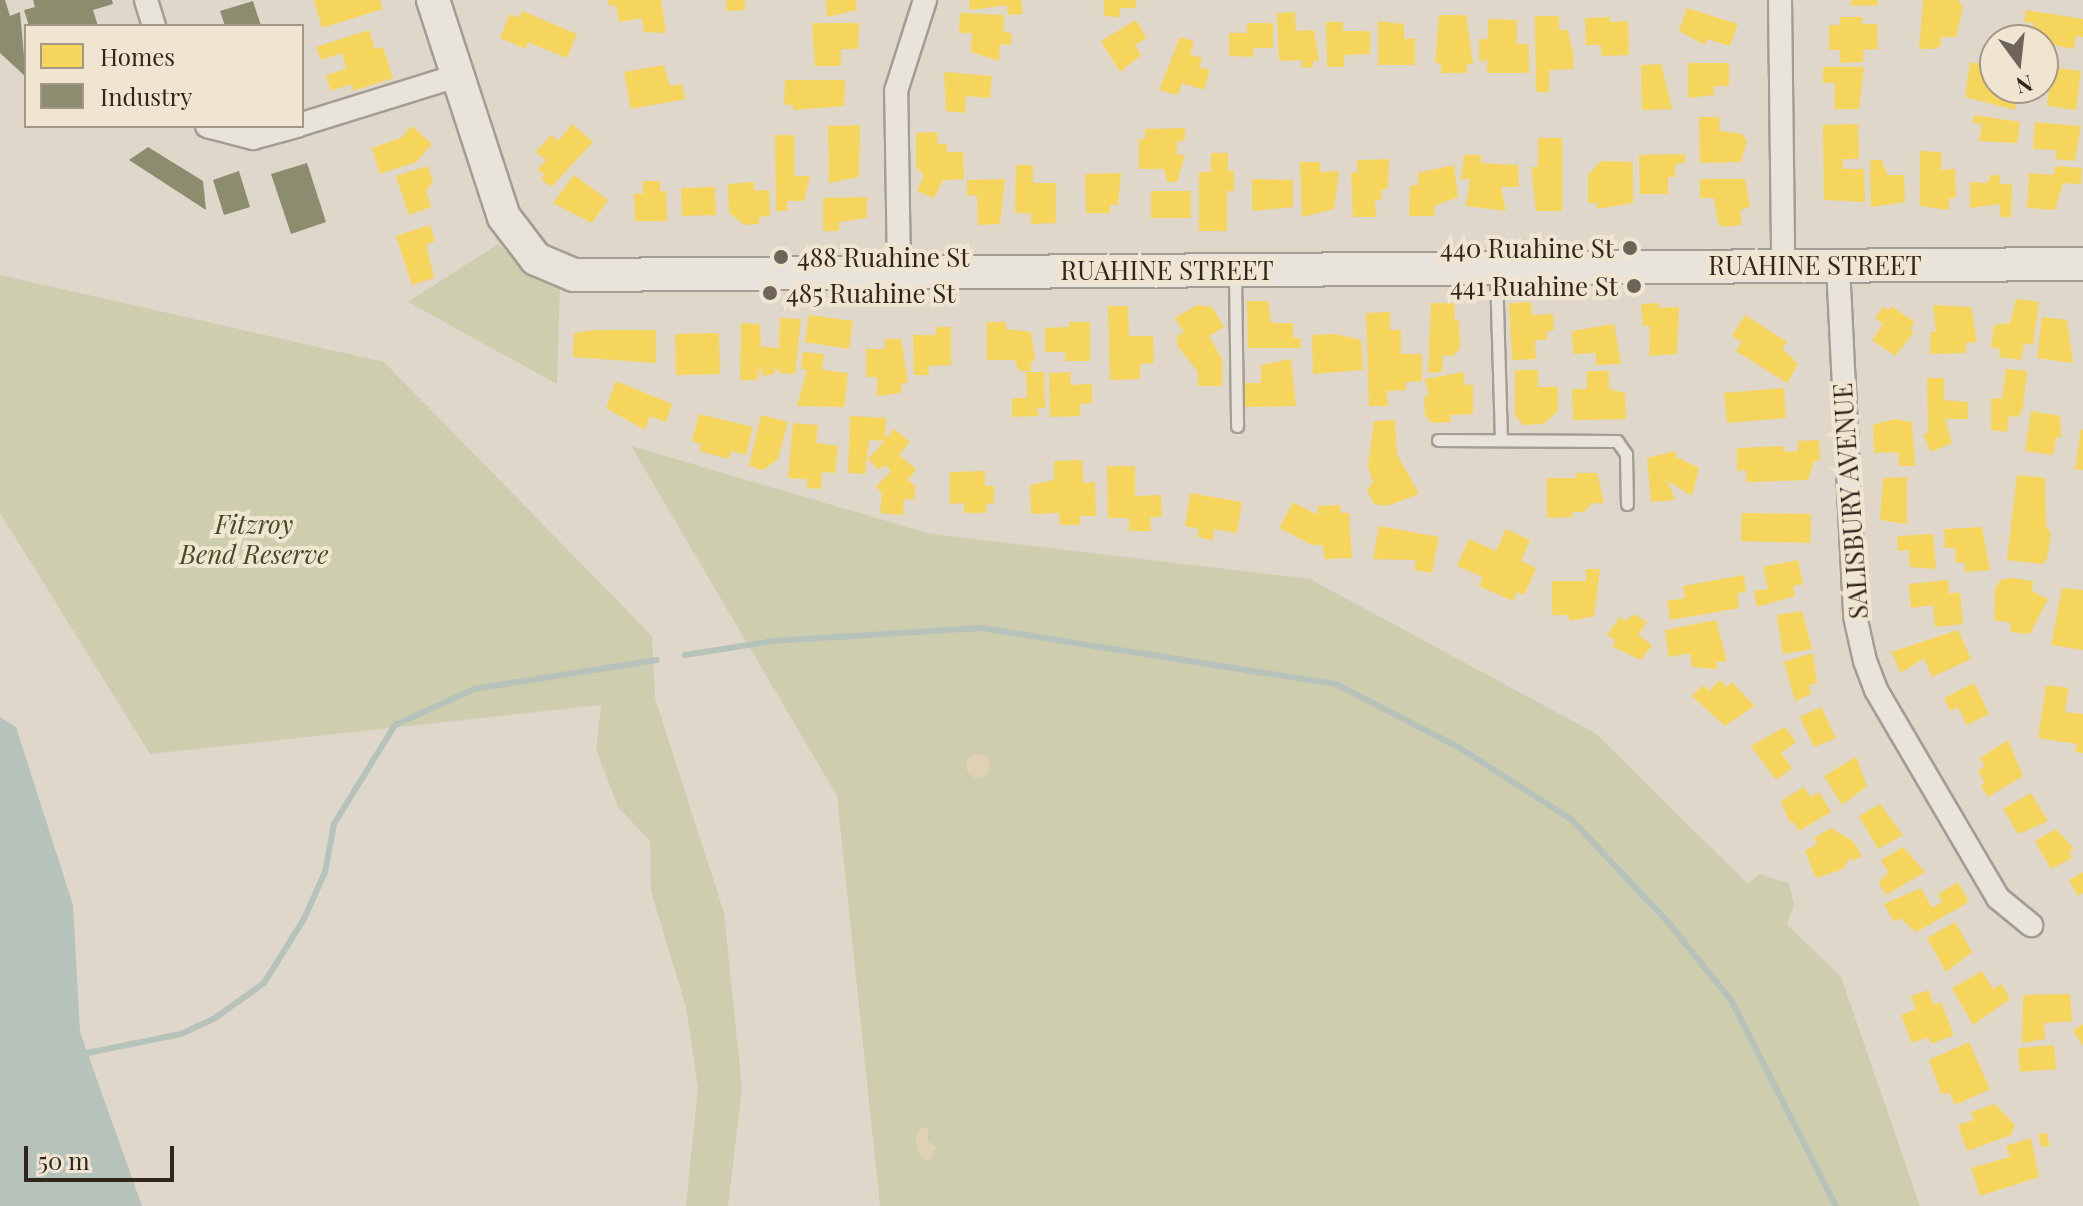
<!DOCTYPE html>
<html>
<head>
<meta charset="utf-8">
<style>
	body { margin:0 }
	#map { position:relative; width:2083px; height:1206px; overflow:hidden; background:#dfd7ca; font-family:"Playfair Display",serif }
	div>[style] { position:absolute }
	.green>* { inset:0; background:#cecdae }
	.sand>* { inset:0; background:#e0d1b4 }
	.round { border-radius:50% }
	.water>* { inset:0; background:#b6c3ba }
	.homes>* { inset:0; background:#f6d55c }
	.industry>* { inset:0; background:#8c8c6e }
	.stream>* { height:6px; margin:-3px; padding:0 3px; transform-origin:3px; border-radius:3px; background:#b6c3ba }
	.roads { filter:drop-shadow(2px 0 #a49d94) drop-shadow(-2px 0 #a49d94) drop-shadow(0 2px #a49d94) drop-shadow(0 -2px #a49d94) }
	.lane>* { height:11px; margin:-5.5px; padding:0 5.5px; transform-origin:5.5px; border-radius:5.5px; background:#e8e3db }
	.street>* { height:22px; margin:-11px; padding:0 11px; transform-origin:11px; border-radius:11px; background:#e8e3db }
	.secondary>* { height:32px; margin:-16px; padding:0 16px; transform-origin:16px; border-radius:16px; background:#e8e3db }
	.dots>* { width:22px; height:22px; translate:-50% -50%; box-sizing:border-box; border:4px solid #f0e5d1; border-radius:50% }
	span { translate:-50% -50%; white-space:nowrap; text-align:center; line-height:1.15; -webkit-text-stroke:8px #f0e5d1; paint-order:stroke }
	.poi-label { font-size:26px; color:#31261e }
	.right { translate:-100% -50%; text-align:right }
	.left { translate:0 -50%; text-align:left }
	.street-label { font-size:26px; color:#31261e }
	.park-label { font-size:26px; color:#434a27; font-style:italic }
	.legend { position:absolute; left:24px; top:24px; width:280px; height:104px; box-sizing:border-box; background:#f0e5d1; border:2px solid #a49989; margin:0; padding:10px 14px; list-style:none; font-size:24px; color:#31261e }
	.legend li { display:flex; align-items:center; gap:16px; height:40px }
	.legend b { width:40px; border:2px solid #a49989 }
	.north { position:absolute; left:1979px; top:24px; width:80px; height:80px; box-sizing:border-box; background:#f0e5d1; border:2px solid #a49989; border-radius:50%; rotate:165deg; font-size:22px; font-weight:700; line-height:32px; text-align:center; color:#31261e }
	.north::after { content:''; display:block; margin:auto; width:28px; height:36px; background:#6e645a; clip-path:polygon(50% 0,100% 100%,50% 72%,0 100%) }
	.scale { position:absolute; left:24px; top:1146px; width:150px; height:36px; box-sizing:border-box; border:4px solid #31261e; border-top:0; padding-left:10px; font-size:24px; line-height:28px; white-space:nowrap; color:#31261e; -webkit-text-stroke:6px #f0e5d1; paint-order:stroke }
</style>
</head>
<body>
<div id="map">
	<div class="green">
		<i style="clip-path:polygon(498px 244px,535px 279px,560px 287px,557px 384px,408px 302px)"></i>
		<i style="clip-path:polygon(0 275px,384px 362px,652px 636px,655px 698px,724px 913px,742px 1088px,728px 1206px,686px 1206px,698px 1088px,686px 1007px,651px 891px,650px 841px,618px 807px,596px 749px,601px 705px,150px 754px,0 513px)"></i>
		<i style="clip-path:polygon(631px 446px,931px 534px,1310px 579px,1595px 733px,1748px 884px,1759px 874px,1789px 883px,1794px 905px,1787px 924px,1841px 977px,1920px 1206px,880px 1206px,837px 796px)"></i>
	</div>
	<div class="sand">
		<i class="round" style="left:966px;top:754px;width:24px;height:24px"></i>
		<i style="clip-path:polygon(922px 1127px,929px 1128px,927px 1140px,936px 1148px,928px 1162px,917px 1151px,916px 1136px)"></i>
	</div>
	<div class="water">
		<i style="clip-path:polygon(0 717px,16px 727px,73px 905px,80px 1032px,142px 1206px,0 1206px)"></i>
	</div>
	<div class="homes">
		<i style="clip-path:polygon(314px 0,380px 0,383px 9px,322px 28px)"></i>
		<i style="clip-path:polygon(608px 0,661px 0,666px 33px,644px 32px,642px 18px,619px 22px,616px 5px,609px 6px)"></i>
		<i style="clip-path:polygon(726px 0,745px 0,745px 10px,727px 11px)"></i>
		<i style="clip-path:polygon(826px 0,856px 0,857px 10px,827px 17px)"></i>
		<i style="clip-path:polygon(969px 0,1021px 0,1023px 14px,1008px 15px,1007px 5px,970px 10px)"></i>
		<i style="clip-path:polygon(1104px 0,1136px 0,1136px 8px,1120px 8px,1120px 17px,1104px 16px)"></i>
		<i style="clip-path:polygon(1851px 0,1878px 0,1878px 5px,1851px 6px)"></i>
		<i style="clip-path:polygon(1923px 0,1958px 0,1963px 7px,1956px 37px,1941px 37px,1941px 46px,1933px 49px,1919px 49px)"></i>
		<i style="clip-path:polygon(1687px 8px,1738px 24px,1730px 46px,1707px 39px,1705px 45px,1679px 31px)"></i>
		<i style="clip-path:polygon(2026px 10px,2083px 19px,2083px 37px,2076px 36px,2074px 49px,2031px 40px,2034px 23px,2024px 22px)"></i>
		<i style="clip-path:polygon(522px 11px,577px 34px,567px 58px,528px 42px,526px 49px,500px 38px,510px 14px,519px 18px)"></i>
		<i style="clip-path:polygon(1295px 12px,1296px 31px,1314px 30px,1319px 61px,1313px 61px,1313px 67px,1302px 68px,1302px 60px,1279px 61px,1277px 13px)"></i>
		<i style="clip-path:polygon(960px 13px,1004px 15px,1003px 31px,1012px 34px,1011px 45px,1000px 44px,999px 61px,971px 52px,972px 33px,959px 33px)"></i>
		<i style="clip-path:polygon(1439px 15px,1466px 15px,1473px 64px,1467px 64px,1467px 73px,1441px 73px,1441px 63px,1435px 63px)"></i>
		<i style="clip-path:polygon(1535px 16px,1559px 16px,1559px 30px,1568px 30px,1573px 54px,1573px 69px,1549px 70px,1549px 92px,1536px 92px)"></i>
		<i style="clip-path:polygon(1610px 17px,1610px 22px,1628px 21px,1629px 55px,1601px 56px,1601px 45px,1586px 45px,1585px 18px)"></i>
		<i style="clip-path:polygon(1840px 17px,1862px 17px,1862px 24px,1877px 24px,1878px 49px,1863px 50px,1863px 62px,1840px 63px,1840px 50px,1829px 50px,1829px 25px,1840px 25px)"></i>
		<i style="clip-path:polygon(1488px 19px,1517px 20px,1517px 44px,1529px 44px,1529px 73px,1487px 73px,1487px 59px,1479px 62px,1479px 39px,1488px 39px)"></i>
		<i style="clip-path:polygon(1136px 20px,1147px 38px,1135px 45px,1141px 55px,1120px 72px,1101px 41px)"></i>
		<i style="clip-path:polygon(1378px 21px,1404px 24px,1404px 39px,1415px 38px,1415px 65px,1378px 65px)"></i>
		<i style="clip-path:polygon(1326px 22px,1343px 22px,1343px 31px,1370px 31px,1370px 54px,1344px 55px,1344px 67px,1327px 67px)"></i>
		<i style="clip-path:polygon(812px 23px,859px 23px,858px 49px,841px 49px,841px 66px,815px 66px)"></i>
		<i style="clip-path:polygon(1247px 23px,1273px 23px,1273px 48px,1253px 48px,1253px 57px,1229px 56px,1229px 33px,1247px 33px)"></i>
		<i style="clip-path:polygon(369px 30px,375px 49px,383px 47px,393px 78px,353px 91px,351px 84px,331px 91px,326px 75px,346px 69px,342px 53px,321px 60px,316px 47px)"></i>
		<i style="clip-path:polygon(1180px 37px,1194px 41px,1190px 54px,1202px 58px,1199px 67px,1210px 70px,1204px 90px,1182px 83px,1178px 95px,1159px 90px)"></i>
		<i style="clip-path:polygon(1988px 58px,1995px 58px,1995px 88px,2018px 88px,2015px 110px,1965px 97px,1970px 62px,1987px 65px)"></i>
		<i style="clip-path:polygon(1688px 63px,1729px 63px,1729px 86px,1714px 86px,1714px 95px,1688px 98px)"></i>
		<i style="clip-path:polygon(1661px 64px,1672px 109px,1642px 110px,1641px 65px)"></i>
		<i style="clip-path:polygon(664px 65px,670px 86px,682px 84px,685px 99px,631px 109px,624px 72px)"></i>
		<i style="clip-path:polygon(2043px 66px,2081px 71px,2076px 110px,2047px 106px,2049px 87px,2043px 86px)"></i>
		<i style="clip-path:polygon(1823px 67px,1864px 67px,1859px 109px,1834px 109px,1835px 83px,1823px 83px)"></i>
		<i style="clip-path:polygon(944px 72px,992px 76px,990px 98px,966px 96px,965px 113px,946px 111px)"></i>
		<i style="clip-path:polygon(785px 80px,845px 80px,844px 106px,793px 110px,793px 105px,784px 105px)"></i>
		<i style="clip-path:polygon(1974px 115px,2020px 122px,2017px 143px,1979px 141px,1982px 124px,1973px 123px)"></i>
		<i style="clip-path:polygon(1699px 117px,1719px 117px,1720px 131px,1742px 134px,1747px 141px,1741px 162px,1700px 163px)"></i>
		<i style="clip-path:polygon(2035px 122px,2081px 126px,2075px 161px,2056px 159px,2056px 150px,2033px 149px)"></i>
		<i style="clip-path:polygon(572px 124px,593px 142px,551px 187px,541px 179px,544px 175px,538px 169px,546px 160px,536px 152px,551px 135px,558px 141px)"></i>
		<i style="clip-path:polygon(1858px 124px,1859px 159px,1843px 159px,1843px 169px,1864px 169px,1865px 202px,1824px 200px,1823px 125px)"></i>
		<i style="clip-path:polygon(860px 125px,859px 177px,829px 183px,828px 126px)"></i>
		<i style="clip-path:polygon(412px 126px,432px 144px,416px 162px,380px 174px,372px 148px,401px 138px)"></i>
		<i style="clip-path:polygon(1185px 128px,1185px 141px,1177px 141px,1177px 155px,1185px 155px,1177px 182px,1167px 182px,1164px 169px,1139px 169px,1139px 139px,1145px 139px,1145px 129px)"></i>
		<i style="clip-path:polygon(937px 132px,938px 144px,947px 144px,947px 152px,963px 152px,964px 179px,943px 180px,934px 198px,917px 191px,924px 176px,916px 166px,916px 133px)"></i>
		<i style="clip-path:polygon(775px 135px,794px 135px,794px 176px,810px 176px,804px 201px,787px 201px,787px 211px,776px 211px)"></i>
		<i style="clip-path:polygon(1538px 138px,1562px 138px,1562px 211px,1536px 211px,1531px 167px,1538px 167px)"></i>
		<i style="clip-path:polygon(1920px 151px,1941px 152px,1941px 170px,1955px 169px,1956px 198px,1949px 198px,1949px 210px,1920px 206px)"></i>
		<i style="clip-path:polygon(1211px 153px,1228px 153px,1228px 171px,1234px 171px,1234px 191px,1227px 191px,1227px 231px,1199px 231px,1199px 172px,1211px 172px)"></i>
		<i style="clip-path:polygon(1685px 154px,1685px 163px,1675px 164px,1675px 177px,1668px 177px,1668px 194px,1640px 194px,1639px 155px)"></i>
		<i style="clip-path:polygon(1464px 155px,1481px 155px,1481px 163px,1518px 165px,1519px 187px,1501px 187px,1506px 211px,1466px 206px,1470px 179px,1461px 179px)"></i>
		<i style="clip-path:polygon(1389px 159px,1388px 189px,1381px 190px,1382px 199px,1375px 200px,1376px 217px,1353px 217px,1351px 173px,1358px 172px,1357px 160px)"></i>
		<i style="clip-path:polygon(1870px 160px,1882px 160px,1887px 175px,1904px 175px,1905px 202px,1871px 207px)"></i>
		<i style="clip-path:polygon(1601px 161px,1633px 162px,1633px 203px,1597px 209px,1597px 203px,1588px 203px,1588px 175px)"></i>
		<i style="clip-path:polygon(1300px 162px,1320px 162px,1320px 172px,1339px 171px,1334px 209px,1302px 217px)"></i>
		<i style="clip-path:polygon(1016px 165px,1033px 165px,1033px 183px,1056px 183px,1056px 223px,1031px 224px,1031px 213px,1015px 213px)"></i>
		<i style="clip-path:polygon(1454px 165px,1458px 197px,1434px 206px,1434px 216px,1409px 216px,1410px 186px,1418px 185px,1418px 173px)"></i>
		<i style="clip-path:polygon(428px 166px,433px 181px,426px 191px,431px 207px,409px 215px,396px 176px)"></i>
		<i style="clip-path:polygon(2055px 166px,2082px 168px,2081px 184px,2063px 183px,2055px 210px,2027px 208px,2029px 173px,2054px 175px)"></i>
		<i style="clip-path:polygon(1121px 173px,1118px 205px,1110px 205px,1110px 213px,1086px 213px,1085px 174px)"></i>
		<i style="clip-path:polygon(574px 175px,608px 200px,592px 223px,553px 203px)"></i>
		<i style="clip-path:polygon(1991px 175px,2000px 175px,2000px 184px,2012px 184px,2011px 217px,2000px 217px,2000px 204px,1970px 208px,1970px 182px,1987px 183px)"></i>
		<i style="clip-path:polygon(1005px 179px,1000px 224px,978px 225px,977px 195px,967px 196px,967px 180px)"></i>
		<i style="clip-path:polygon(1252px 179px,1293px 180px,1293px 207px,1252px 211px)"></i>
		<i style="clip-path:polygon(1700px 179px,1745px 179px,1750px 206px,1740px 211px,1742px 225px,1722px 227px,1718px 222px,1714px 198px,1700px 198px)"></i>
		<i style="clip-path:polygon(643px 181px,660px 181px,660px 191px,666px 191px,667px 221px,635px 221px,634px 193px,643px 194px)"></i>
		<i style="clip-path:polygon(754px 182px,754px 191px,769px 190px,770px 216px,759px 217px,759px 224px,745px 225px,729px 213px,728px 184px)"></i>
		<i style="clip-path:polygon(715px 187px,716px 215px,682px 216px,681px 188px)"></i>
		<i style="clip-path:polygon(1151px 191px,1191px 191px,1191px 218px,1151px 218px)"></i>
		<i style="clip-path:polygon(867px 197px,867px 218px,839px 222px,839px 231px,823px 231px,823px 198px)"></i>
		<i style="clip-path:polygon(430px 225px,435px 241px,426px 245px,434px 278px,412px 285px,396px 236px)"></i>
		<i style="clip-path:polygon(2016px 299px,2039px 302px,2033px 345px,2024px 343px,2021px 360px,1999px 357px,2000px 349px,1991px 347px,1994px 325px,2010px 323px)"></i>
		<i style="clip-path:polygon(1247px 301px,1268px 301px,1271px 323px,1293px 323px,1293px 338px,1300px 338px,1301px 348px,1248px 348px)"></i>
		<i style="clip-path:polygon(1531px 302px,1532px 315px,1553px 314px,1554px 330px,1547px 331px,1547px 340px,1535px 340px,1536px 359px,1512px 360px,1509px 303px)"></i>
		<i style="clip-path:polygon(1431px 303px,1454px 303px,1455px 321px,1459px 320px,1460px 348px,1453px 356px,1443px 355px,1442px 372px,1428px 373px)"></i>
		<i style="clip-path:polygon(1659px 303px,1659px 308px,1679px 307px,1677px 354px,1649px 356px,1650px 326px,1643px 326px,1641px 304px)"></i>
		<i style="clip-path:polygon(1197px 305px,1212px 307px,1224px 327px,1209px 336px,1222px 359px,1222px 386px,1198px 386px,1198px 372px,1177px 345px,1177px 336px,1184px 332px,1175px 318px)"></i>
		<i style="clip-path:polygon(1933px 305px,1971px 307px,1977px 342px,1966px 343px,1966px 353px,1930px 354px,1930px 332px,1936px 332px)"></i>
		<i style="clip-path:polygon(1108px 306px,1128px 306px,1129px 336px,1153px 336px,1154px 363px,1140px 364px,1140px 379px,1110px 380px)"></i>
		<i style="clip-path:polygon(1891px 306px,1915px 322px,1910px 329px,1914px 332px,1895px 356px,1872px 340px,1883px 324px,1875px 318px,1883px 307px,1889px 310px)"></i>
		<i style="clip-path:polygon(1390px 312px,1390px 330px,1401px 330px,1401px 354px,1422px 354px,1422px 381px,1406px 382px,1406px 390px,1387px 391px,1388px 406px,1369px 406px,1366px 313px)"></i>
		<i style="clip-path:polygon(809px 315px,853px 321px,849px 349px,805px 342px)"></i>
		<i style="clip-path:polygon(1745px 315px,1787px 342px,1782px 348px,1798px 364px,1787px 383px,1736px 351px,1742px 342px,1732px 336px)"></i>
		<i style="clip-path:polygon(2042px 317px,2067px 320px,2073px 363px,2037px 358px)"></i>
		<i style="clip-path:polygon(780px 318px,801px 319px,795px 374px,780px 373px,775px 367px,774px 374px,763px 376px,761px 365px,757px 380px,740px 380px,741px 323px,760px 324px,761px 347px,779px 348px)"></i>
		<i style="clip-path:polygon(987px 322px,1006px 322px,1006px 329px,1031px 332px,1035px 361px,1031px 362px,1031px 371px,1019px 371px,1015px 360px,987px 360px)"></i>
		<i style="clip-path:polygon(1069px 322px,1090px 322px,1090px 361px,1065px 361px,1065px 352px,1045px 352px,1045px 328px,1069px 327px)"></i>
		<i style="clip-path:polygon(1614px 324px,1621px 364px,1596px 365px,1596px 353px,1573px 354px,1572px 331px)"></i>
		<i style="clip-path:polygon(936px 327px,951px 327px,951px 365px,928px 366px,929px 375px,914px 375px,913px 335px,936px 335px)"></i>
		<i style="clip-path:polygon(596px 330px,656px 330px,656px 363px,573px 357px,574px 333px)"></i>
		<i style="clip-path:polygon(719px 333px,720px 374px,676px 375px,675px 334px)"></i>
		<i style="clip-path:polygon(1335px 334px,1361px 340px,1363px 370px,1313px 374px,1312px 335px)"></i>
		<i style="clip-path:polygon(885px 339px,901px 339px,908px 383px,901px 383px,901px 393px,877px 396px,877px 377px,866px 377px,866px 349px,885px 349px)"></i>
		<i style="clip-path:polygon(803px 352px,824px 354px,822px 370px,848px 373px,844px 407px,797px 406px,807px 370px,801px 369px)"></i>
		<i style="clip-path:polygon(1291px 359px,1296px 406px,1245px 407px,1245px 383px,1261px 383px,1261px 365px)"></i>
		<i style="clip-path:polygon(2006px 369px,2027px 371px,2023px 408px,2019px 417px,2009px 416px,2007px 432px,1991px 430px,1991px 398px,2002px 399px)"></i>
		<i style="clip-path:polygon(1515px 370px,1538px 370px,1538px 387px,1558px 387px,1558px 411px,1543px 424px,1523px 425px,1515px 415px)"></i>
		<i style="clip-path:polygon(1587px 371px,1609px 371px,1609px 389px,1625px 393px,1626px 419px,1573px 420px,1572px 389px,1587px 389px)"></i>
		<i style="clip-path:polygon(1026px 372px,1044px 372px,1045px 408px,1037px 408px,1039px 416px,1012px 417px,1012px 398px,1027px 398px)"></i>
		<i style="clip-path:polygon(1070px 372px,1071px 385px,1092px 384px,1092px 403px,1080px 404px,1080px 416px,1050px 417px,1049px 373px)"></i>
		<i style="clip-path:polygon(1464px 372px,1464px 385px,1473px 385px,1473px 414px,1450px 415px,1451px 422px,1432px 423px,1425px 415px,1424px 397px,1429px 394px,1425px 379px)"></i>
		<i style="clip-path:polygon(1927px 378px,1944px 378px,1944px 400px,1968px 402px,1968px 419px,1945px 419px,1952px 443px,1931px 452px,1923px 435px,1928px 433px)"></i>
		<i style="clip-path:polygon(616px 381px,672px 404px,666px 422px,650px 416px,645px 430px,606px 408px)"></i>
		<i style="clip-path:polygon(1784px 388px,1786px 418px,1727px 423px,1724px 393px)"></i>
		<i style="clip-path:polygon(2031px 411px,2060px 416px,2061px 438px,2056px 437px,2053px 455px,2025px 451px)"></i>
		<i style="clip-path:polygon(699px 414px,753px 427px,746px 455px,731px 451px,729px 459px,700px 451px,701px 444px,692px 441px)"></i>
		<i style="clip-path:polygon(761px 415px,788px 422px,778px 459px,763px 470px,749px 466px)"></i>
		<i style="clip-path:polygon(850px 416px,886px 418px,885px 439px,894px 429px,910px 442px,899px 455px,916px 469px,908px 480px,915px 486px,914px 500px,904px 499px,903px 515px,880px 513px,882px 493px,876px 487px,891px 471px,885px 465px,879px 470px,868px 459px,885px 441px,869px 440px,865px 474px,848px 473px)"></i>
		<i style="clip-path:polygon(1894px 419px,1912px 422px,1915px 466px,1899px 466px,1898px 452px,1874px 453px,1873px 425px)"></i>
		<i style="clip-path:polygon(1395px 420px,1397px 454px,1419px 494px,1387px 506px,1374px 504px,1367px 490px,1373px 483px,1368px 466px,1374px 421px)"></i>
		<i style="clip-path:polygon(793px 423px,818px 425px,816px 443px,838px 446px,835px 473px,822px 472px,821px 489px,807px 488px,807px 479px,788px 478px)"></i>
		<i style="clip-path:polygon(2081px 429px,2083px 430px,2083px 470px,2075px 469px)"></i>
		<i style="clip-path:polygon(1819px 440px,1820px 461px,1814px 461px,1808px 480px,1746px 482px,1746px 470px,1737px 471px,1737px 448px,1783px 446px,1784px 452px,1798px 451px,1798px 441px)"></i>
		<i style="clip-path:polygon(1676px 451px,1676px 457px,1699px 468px,1692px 496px,1667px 480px,1675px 500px,1651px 502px,1647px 458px)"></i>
		<i style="clip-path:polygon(1082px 460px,1083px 483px,1095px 482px,1096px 516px,1080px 516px,1080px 525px,1060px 525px,1059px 513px,1031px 514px,1030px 485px,1054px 480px,1054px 461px)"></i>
		<i style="clip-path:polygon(1107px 466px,1135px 466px,1135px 496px,1161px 495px,1162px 517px,1150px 517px,1151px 531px,1129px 531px,1129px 518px,1108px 518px)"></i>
		<i style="clip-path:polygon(985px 471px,985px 486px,994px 486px,994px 503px,986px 504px,986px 513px,964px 513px,964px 503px,950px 504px,950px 472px)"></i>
		<i style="clip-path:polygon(1576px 473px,1597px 473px,1604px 503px,1592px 503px,1584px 512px,1572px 512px,1572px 517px,1547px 518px,1547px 478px,1576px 478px)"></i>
		<i style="clip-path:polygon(2017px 475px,2045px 478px,2046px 526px,2051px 533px,2047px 559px,2042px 564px,2007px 560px)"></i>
		<i style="clip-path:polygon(1907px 477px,1907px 524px,1880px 520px,1883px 478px)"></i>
		<i style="clip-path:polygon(1190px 493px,1242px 502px,1237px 533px,1214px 529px,1213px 540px,1197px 537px,1199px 529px,1185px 526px)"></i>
		<i style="clip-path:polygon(1293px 502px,1318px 515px,1317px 506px,1340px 505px,1341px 513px,1349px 513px,1352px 558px,1324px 559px,1323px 545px,1312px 545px,1279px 528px)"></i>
		<i style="clip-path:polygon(1742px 513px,1811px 514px,1810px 543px,1741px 541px)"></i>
		<i style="clip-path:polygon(1379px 526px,1439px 537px,1432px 573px,1414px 570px,1416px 560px,1373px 559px)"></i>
		<i style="clip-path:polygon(1982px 527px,1990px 570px,1965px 572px,1964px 562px,1956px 563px,1955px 548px,1945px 548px,1944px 529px)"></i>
		<i style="clip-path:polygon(1506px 529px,1530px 540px,1521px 561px,1536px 568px,1524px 595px,1517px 592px,1513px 601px,1479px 586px,1483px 577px,1457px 566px,1469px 539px,1496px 551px)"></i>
		<i style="clip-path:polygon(1933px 534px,1936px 569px,1910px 567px,1909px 550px,1898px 551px,1897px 536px)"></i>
		<i style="clip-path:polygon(1798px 560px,1803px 584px,1793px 586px,1795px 596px,1757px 607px,1754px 591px,1768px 589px,1763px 567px)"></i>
		<i style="clip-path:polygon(1586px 569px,1600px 569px,1594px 616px,1571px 621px,1566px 615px,1552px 615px,1552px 581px,1586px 581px)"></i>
		<i style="clip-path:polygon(1744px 575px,1746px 592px,1737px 593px,1739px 608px,1670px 620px,1667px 601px,1685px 598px,1683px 586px)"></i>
		<i style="clip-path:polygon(2011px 578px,2033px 581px,2032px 591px,2048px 599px,2030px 634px,2010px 632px,2011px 623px,1994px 620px,1995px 589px,2000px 580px)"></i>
		<i style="clip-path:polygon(1948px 580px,1949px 594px,1960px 592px,1963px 624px,1935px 627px,1933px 605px,1911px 608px,1909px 584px)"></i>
		<i style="clip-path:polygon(2062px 588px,2083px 590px,2083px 650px,2051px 645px)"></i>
		<i style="clip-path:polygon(1802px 611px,1812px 649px,1783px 654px,1777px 615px)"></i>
		<i style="clip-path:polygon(1634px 614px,1647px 622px,1638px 635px,1652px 645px,1641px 660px,1613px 647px,1615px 640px,1607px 635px,1620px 617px,1626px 621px)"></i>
		<i style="clip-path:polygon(1716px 620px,1727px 661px,1716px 662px,1717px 669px,1692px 667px,1690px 653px,1669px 657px,1665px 630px)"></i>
		<i style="clip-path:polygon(1958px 630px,1971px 659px,1932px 677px,1924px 658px,1901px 673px,1891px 652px)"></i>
		<i style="clip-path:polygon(1813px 653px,1817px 683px,1809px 685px,1811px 694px,1795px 701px,1784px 662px)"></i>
		<i style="clip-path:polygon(1720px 680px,1727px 687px,1732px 682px,1754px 706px,1725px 726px,1692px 696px,1703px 685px,1709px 691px)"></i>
		<i style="clip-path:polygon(1974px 683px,1989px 714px,1967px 725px,1958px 707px,1950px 711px,1944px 698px)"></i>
		<i style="clip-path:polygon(2046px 685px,2069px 688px,2065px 712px,2083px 714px,2083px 753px,2075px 752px,2077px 744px,2038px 738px)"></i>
		<i style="clip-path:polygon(1821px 707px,1836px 738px,1814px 747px,1800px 717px)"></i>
		<i style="clip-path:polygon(1785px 727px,1796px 742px,1781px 753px,1792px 768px,1776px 780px,1751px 746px)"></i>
		<i style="clip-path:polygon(2008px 740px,2023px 776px,1988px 797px,1981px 786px,1985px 783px,1978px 771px,1985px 766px,1980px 758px)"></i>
		<i style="clip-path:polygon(1856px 757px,1867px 786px,1842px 805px,1824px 776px)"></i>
		<i style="clip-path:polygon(1804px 787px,1811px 797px,1819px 792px,1831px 812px,1799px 831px,1793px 821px,1790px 823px,1781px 801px)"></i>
		<i style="clip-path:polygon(2031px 793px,2048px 821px,2018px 834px,2003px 809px)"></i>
		<i style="clip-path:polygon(1880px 804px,1903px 835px,1878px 849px,1859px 816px)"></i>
		<i style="clip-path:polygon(1831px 828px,1854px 842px,1862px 856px,1852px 861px,1850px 857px,1843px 869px,1816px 878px,1805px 851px,1817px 844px,1814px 838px)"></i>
		<i style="clip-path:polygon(2056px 829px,2074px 849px,2069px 852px,2072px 858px,2051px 869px,2035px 841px)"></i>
		<i style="clip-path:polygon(1903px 847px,1925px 872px,1886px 895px,1879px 883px,1888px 872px,1881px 860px)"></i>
		<i style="clip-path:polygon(2083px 872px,2083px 893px,2078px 896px,2069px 880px)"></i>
		<i style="clip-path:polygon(1958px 882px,1969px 902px,1916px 932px,1900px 918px,1894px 922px,1884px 904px,1921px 888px,1932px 908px,1942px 902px,1938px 894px)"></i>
		<i style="clip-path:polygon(1955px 922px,1972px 952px,1946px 972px,1927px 938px)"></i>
		<i style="clip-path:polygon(1982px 971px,1993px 989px,2002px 984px,2010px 999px,1973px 1025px,1952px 988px)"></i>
		<i style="clip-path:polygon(1928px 990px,1934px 1005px,1941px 1002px,1954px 1035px,1931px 1044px,1928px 1037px,1912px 1043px,1901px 1015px,1916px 1009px,1911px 996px)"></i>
		<i style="clip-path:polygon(2070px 994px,2072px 1021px,2044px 1023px,2045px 1039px,2022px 1043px,2023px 995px)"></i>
		<i style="clip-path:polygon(2083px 1024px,2083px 1046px,2073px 1031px)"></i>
		<i style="clip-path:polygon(1969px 1042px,1990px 1089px,1955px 1105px,1949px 1092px,1942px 1095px,1929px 1060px)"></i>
		<i style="clip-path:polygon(2054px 1045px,2056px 1069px,2020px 1072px,2018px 1048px)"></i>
		<i style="clip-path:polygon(1995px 1104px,2015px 1125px,2011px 1135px,1967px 1151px,1958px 1125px,1974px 1120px,1971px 1112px)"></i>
		<i style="clip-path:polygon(2046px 1132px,2050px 1145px,2042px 1148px,2038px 1135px)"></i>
		<i style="clip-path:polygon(2031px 1138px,2039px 1177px,1980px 1196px,1971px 1168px,2010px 1157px,2006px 1146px)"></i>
	</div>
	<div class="industry">
		<i style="clip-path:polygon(0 0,5px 0,10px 16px,20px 12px,26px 77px,0 53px)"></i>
		<i style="clip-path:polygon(33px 0,112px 0,113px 4px,93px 10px,98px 26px,29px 26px,24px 10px,35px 7px)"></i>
		<i style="clip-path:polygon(253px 1px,261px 26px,225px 26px,220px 11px)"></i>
		<i style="clip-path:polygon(148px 147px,203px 181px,206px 210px,129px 160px)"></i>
		<i style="clip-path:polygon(307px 163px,326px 222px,291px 234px,271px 174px)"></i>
		<i style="clip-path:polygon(239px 171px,250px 207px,224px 215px,213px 180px)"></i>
	</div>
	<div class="stream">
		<i style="left:685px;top:655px;width:89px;rotate:-9deg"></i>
		<i style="left:773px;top:641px;width:208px;rotate:-3.6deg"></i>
		<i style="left:981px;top:628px;width:359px;rotate:9deg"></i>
		<i style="left:1336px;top:684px;width:140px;rotate:27.3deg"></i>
		<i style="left:1460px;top:748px;width:133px;rotate:32.7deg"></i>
		<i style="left:1572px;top:820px;width:139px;rotate:46.8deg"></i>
		<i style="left:1667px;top:921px;width:102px;rotate:51deg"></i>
		<i style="left:1731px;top:1000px;width:231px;rotate:63deg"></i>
		<i style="left:82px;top:1054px;width:101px;rotate:-11.4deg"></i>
		<i style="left:181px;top:1034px;width:38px;rotate:-25deg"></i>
		<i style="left:215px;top:1018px;width:60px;rotate:-35.5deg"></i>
		<i style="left:264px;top:983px;width:75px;rotate:-58deg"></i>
		<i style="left:304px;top:919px;width:51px;rotate:-65.9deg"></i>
		<i style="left:325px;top:872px;width:49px;rotate:-79.4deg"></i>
		<i style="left:334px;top:824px;width:116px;rotate:-58.4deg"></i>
		<i style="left:395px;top:725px;width:87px;rotate:-24.5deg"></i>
		<i style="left:474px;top:689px;width:185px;rotate:-9deg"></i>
	</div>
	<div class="roads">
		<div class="lane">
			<i style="left:1496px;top:272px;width:167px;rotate:88.3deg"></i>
			<i style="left:1235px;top:275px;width:151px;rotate:89.2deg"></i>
			<i style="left:1438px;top:440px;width:179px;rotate:0.3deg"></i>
			<i style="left:1617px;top:441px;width:16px;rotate:55deg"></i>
			<i style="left:1626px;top:454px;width:50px;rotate:88.9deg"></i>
		</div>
		<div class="street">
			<i style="left:146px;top:0;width:27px;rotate:73deg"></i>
			<i style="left:1780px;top:0;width:264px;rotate:89.3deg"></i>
			<i style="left:302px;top:124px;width:162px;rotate:-17.2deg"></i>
			<i style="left:207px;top:126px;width:48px;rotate:14.6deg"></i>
			<i style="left:253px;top:138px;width:46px;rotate:-15.3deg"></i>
			<i style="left:1838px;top:265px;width:351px;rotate:87.2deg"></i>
			<i style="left:1855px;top:616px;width:46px;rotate:77.5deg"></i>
			<i style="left:1865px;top:661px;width:31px;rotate:69deg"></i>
			<i style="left:1876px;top:690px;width:241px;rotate:59.6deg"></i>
			<i style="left:1998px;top:898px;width:43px;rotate:39.3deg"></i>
			<i style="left:899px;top:272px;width:181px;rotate:-90.9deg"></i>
			<i style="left:896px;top:91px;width:96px;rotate:-72.3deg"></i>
		</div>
		<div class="secondary">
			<i style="left:433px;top:0;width:228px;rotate:71.9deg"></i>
			<i style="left:504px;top:217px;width:53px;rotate:52.7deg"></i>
			<i style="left:536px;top:259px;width:41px;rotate:22.8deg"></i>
			<i style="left:574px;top:275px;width:1509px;rotate:-0.42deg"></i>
		</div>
	</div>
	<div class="dots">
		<i style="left:1630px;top:248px;background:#6e645a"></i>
		<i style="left:781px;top:257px;background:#6e645a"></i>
		<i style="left:1634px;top:286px;background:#6e645a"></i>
		<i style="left:770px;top:293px;background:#6e645a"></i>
	</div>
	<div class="poi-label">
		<span class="right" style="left:1614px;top:248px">440 Ruahine St</span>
		<span class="left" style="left:797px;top:257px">488 Ruahine St</span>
		<span class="right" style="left:1618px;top:286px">441 Ruahine St</span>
		<span class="left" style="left:786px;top:293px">485 Ruahine St</span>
	</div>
	<div class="street-label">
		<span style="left:1815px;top:265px">RUAHINE STREET</span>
		<span style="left:1167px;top:270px">RUAHINE STREET</span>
		<span style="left:1850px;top:501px;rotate:-94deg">SALISBURY AVENUE</span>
	</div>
	<div class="park-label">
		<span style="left:254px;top:539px">Fitzroy<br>Bend Reserve</span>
	</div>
	<ul class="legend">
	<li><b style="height:22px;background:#f6d55c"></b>Homes</li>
	<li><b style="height:22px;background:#8c8c6e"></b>Industry</li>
	</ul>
	<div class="north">N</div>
	<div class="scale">50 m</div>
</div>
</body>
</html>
